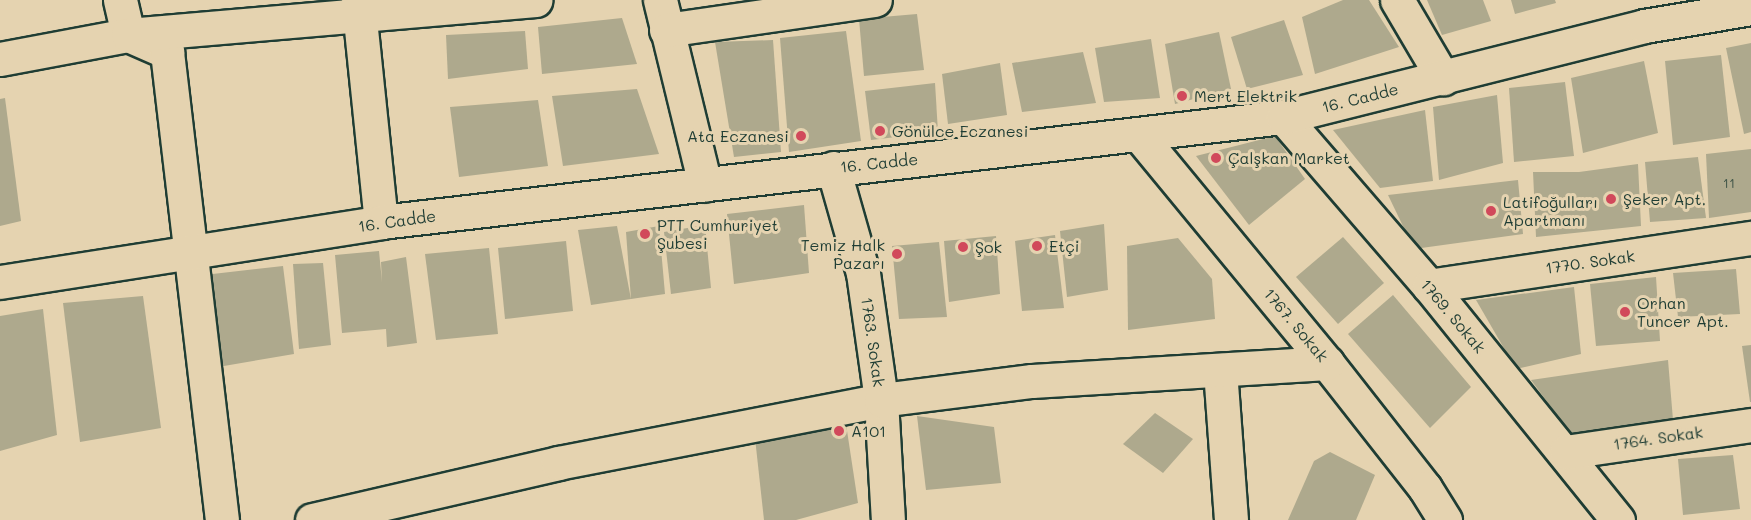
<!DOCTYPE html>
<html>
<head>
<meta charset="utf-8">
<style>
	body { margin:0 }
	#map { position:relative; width:1751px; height:520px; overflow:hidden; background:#e5d3b0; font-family:Mali,sans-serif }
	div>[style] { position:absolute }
	.building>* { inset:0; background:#aea98d }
	.roads { filter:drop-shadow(2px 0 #1f3d34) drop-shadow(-2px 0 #1f3d34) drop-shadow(0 2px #1f3d34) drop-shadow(0 -2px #1f3d34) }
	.minor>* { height:33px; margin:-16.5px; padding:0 16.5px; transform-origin:16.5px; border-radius:16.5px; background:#e5d3b0 }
	.dots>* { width:16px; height:16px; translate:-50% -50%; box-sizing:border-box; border:3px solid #e5d3b0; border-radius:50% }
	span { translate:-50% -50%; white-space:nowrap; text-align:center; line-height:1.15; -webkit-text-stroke:6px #e5d3b0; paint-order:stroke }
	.number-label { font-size:14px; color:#43584a }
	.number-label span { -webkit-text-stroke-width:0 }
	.poi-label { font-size:16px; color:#1f3d34 }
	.left { translate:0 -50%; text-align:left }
	.right { translate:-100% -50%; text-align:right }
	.street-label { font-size:16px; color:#1f3d34 }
</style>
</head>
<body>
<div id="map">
	<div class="building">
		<i style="clip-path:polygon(1343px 0,1369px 0,1399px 47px,1315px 74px,1302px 17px)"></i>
		<i style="clip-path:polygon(1427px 0,1483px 0,1491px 21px,1442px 35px)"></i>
		<i style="clip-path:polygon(1511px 0,1555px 0,1556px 3px,1515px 14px)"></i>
		<i style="clip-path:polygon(917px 14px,924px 70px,864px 76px,859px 19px)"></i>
		<i style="clip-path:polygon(622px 18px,637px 64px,542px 74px,538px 27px)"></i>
		<i style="clip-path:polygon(1284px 20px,1303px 75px,1247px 89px,1231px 37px)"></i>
		<i style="clip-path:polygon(525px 31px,528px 69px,448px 79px,446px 35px)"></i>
		<i style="clip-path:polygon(846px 31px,861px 141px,789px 152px,780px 38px)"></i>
		<i style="clip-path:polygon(1219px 32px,1231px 89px,1175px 104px,1165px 44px)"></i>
		<i style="clip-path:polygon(1151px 39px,1160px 98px,1104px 102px,1095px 48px)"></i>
		<i style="clip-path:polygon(773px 40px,781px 152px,734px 157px,715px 42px)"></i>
		<i style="clip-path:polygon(1751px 43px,1751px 132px,1744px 134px,1726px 48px)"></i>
		<i style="clip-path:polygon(1083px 52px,1096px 103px,1022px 112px,1012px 63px)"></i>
		<i style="clip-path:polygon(1721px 55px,1730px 137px,1673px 145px,1665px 61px)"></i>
		<i style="clip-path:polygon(1644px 61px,1658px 133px,1583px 153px,1571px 78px)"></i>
		<i style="clip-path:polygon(1000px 63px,1007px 115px,948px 124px,942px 74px)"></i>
		<i style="clip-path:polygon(1565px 82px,1574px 156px,1514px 162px,1509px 88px)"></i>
		<i style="clip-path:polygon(935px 83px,938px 132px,871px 140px,865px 91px)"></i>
		<i style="clip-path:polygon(637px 89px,659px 154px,563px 166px,552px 96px)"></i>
		<i style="clip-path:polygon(1497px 95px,1503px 163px,1439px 180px,1433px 107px)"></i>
		<i style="clip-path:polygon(5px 98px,21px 221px,0 226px,0 99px)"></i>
		<i style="clip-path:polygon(538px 100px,548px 166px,459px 177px,450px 107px)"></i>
		<i style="clip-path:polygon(1425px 110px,1433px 181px,1380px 188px,1333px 130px)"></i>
		<i style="clip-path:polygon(1275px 136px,1305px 179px,1249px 225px,1196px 156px)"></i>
		<i style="clip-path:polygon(1751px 149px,1751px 212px,1709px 218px,1706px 154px)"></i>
		<i style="clip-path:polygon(1698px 157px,1706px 218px,1650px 222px,1645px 162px)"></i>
		<i style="clip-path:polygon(1638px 164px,1641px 226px,1536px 237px,1533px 172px,1579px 172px)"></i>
		<i style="clip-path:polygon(1518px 180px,1523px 234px,1414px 249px,1388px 195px)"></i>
		<i style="clip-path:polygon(804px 205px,809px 273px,734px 284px,727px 214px)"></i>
		<i style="clip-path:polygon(1104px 224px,1108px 290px,1067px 297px,1060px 231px)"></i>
		<i style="clip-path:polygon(705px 225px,711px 288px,671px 294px,664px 232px)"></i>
		<i style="clip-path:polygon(617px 226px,631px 299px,591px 305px,578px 230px)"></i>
		<i style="clip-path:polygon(659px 226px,665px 294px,631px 299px,626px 232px)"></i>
		<i style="clip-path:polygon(1055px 235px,1064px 308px,1022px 311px,1015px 241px)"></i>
		<i style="clip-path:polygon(996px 236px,1000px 294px,949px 302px,944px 241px)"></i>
		<i style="clip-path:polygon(1343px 237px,1384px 283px,1338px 324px,1296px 277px)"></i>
		<i style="clip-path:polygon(1178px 238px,1212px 279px,1215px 319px,1128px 330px,1127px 246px)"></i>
		<i style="clip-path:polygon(566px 241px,573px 311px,505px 319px,498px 248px)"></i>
		<i style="clip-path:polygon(939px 242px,947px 317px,899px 319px,892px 246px)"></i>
		<i style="clip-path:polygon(489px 248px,498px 334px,436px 340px,425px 254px)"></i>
		<i style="clip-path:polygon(379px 251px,382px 282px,381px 262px,406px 257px,417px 343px,387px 347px,386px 329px,342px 333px,335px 255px)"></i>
		<i style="clip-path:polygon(323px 263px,331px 345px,299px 349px,293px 264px)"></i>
		<i style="clip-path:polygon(283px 266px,294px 354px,218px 367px,204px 275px)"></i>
		<i style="clip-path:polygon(1736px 269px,1740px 314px,1678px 317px,1673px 273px)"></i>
		<i style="clip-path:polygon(1656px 277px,1660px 341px,1596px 346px,1590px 284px)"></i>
		<i style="clip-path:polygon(1574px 287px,1581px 354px,1516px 369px,1476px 300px)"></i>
		<i style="clip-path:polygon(1393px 295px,1471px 387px,1430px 428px,1348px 334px)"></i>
		<i style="clip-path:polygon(143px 296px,161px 428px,80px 442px,63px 303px)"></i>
		<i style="clip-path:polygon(43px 309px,57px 435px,0 451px,0 316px)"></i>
		<i style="clip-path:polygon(1751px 345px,1751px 402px,1750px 402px,1742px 346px)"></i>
		<i style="clip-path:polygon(1668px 360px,1673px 420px,1571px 434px,1531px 380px)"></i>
		<i style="clip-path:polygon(1155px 413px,1193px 439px,1163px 473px,1123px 444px)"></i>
		<i style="clip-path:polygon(917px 416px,994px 427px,1001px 483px,926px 490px)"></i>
		<i style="clip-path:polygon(846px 424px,858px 503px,796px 520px,764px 520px,755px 438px)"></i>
		<i style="clip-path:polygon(1330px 452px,1375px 475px,1356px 520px,1288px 520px,1314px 461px)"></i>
		<i style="clip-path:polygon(1733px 455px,1740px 509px,1683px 515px,1678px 459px)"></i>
	</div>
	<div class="roads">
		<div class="minor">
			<i style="left:120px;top:0;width:36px;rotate:77deg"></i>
			<i style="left:128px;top:35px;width:43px;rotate:23.6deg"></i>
			<i style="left:167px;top:52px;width:471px;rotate:83.3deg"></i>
			<i style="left:358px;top:0;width:223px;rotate:84.1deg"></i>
			<i style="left:660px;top:0;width:190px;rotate:76.3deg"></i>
			<i style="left:1397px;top:0;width:91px;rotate:59.5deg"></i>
			<i style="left:666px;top:30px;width:211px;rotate:-8.2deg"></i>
			<i style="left:0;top:59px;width:130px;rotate:-10.6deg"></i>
			<i style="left:128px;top:35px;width:409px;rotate:-4.9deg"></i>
			<i style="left:1283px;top:117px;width:223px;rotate:49.2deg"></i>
			<i style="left:1429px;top:286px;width:301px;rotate:51.1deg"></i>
			<i style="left:1139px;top:135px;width:296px;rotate:50.5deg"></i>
			<i style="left:1327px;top:363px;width:159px;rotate:51.9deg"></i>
			<i style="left:1425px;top:488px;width:38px;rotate:58deg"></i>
			<i style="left:833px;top:168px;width:109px;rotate:74.1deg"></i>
			<i style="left:863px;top:273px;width:128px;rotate:81.9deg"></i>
			<i style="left:881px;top:400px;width:120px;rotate:86.7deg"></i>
			<i style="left:0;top:282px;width:386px;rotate:-8.9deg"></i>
			<i style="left:381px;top:222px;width:908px;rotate:-6.64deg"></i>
			<i style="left:1283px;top:117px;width:372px;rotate:-14.1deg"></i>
			<i style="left:1644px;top:26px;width:109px;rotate:-9.5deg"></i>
			<i style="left:1429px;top:286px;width:326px;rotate:-8.5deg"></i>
			<i style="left:1220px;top:370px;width:150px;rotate:85.8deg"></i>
			<i style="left:1566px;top:452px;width:187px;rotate:-8.3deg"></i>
			<i style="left:312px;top:520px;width:253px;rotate:-13deg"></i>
			<i style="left:558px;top:463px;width:329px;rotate:-11deg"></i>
			<i style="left:881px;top:400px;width:152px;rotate:-7.2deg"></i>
			<i style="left:1032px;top:381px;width:296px;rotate:-3.5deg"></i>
		</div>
	</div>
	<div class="dots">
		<i style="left:1182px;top:96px;background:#d1495b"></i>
		<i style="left:880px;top:131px;background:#d1495b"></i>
		<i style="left:801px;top:136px;background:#d1495b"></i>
		<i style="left:1216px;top:158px;background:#d1495b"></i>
		<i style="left:1611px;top:199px;background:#d1495b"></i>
		<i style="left:1491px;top:211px;background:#d1495b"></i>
		<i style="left:645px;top:234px;background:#d1495b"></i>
		<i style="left:1037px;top:246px;background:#d1495b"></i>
		<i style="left:963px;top:247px;background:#d1495b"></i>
		<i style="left:897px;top:254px;background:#d1495b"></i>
		<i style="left:1625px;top:312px;background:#d1495b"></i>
		<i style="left:839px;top:431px;background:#d1495b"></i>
	</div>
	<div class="number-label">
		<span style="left:1729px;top:183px">11</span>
	</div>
	<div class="poi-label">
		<span class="left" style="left:1194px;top:96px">Mert Elektrik</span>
		<span class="left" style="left:892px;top:131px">Gönülce Eczanesi</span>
		<span class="right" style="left:789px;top:136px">Ata Eczanesi</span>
		<span class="left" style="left:1228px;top:158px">Çalşkan Market</span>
		<span class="left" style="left:1623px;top:199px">Şeker Apt.</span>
		<span class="left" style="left:1503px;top:211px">Latifoğulları<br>Apartmanı</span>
		<span class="left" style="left:657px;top:234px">PTT Cumhuriyet<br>Şubesi</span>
		<span class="right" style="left:885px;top:254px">Temiz Halk<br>Pazarı</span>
		<span class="left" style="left:1049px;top:246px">Etçi</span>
		<span class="left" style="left:975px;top:247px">Şok</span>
		<span class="left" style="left:1637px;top:312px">Orhan<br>Tuncer Apt.</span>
		<span class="left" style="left:851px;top:431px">A101</span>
	</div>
	<div class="street-label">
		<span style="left:1360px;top:98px;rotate:-14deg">16. Cadde</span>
		<span style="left:879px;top:163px;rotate:-6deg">16. Cadde</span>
		<span style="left:397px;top:221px;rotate:-8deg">16. Cadde</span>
		<span style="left:1590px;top:262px;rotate:-8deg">1770. Sokak</span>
		<span style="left:1453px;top:316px;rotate:50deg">1769. Sokak</span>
		<span style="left:1296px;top:325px;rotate:50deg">1767. Sokak</span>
		<span style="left:873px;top:342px;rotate:82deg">1763. Sokak</span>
		<span style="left:1658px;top:438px;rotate:-8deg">1764. Sokak</span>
	</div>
</div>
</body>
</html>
